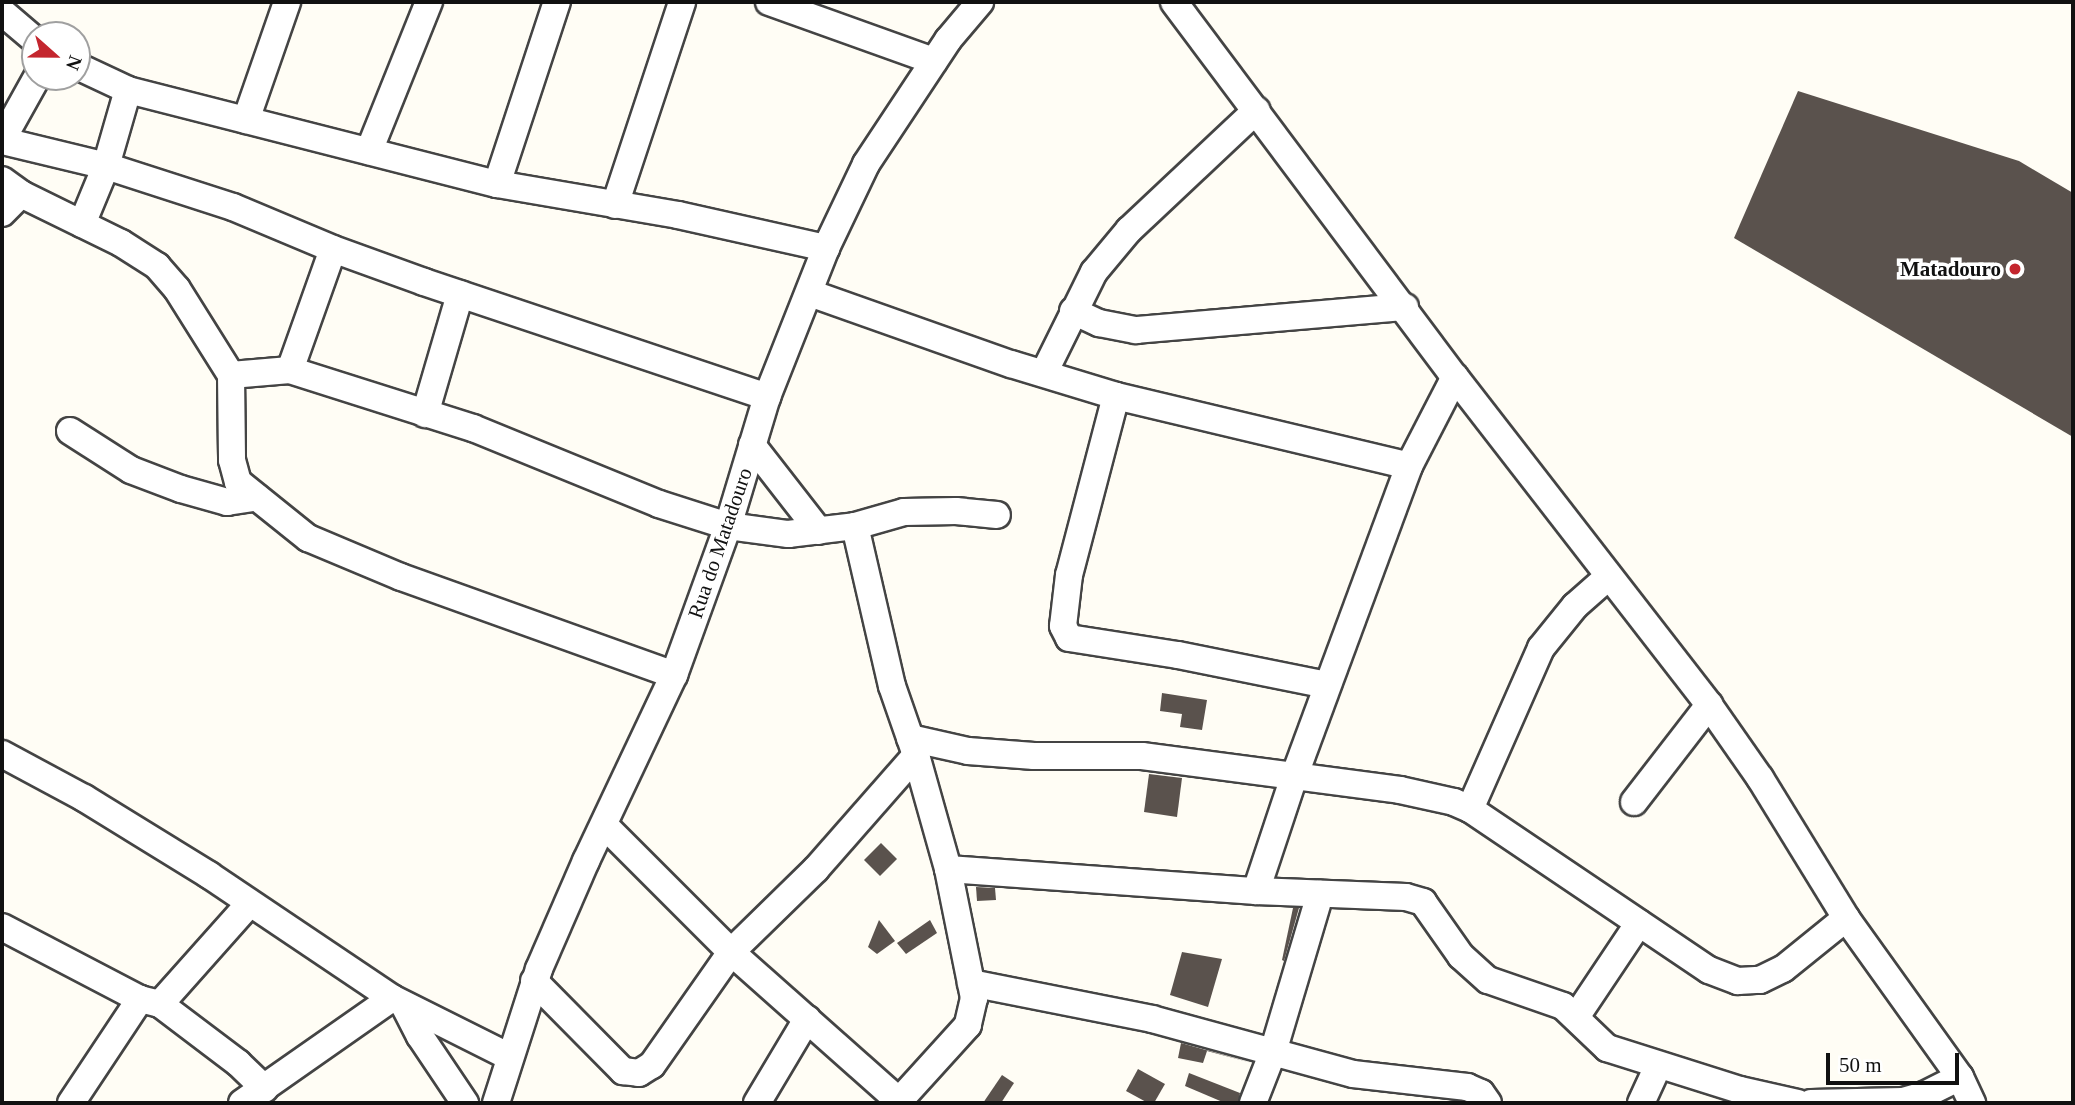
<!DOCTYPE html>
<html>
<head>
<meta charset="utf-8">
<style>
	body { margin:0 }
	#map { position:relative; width:2075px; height:1105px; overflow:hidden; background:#fffdf5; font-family:"Times New Roman",serif }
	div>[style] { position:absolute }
	.building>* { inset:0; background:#5a524d }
	.roads { filter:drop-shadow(2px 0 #444) drop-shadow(-2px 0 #444) drop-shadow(0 2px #444) drop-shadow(0 -2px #444) }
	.minor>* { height:26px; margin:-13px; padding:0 13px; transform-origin:13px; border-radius:13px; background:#fff }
	.dots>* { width:19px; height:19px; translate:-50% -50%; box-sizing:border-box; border:4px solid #fff; border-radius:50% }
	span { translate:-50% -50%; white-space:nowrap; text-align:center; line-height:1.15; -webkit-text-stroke:7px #fff; paint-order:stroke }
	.poi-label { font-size:21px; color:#111; font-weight:700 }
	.right { translate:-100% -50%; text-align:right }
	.street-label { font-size:21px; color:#111 }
	.frame { position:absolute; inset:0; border:4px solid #111; pointer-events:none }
	.north { position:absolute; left:21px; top:21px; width:70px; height:70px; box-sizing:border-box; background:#fff; border:2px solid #a0a0a0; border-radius:50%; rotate:111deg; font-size:19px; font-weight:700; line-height:28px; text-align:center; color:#111 }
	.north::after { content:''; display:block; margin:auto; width:24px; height:32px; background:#c4262e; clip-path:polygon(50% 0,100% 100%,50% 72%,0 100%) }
	.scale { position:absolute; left:1826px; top:1053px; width:133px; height:32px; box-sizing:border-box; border:4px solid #111; border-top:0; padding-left:9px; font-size:21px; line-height:24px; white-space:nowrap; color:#111; -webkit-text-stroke:5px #fff; paint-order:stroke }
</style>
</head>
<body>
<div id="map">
	<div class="building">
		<i style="clip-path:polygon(1798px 91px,2019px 161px,2073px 193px,2073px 437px,1734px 238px)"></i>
		<i style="clip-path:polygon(1162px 693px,1207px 700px,1202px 730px,1180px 727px,1182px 714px,1160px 711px)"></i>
		<i style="clip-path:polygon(1149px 774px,1182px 778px,1177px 817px,1144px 812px)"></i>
		<i style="clip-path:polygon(881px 843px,897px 859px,880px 876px,864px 860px)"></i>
		<i style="clip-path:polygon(976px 887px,995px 888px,996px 900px,977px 901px)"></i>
		<i style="clip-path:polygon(1293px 908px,1299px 908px,1284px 961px,1282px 960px)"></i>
		<i style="clip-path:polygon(879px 920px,895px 941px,877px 954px,868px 947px)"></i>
		<i style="clip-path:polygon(930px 920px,937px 933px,906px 954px,897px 943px)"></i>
		<i style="clip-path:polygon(1182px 952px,1222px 959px,1208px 1007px,1170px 995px)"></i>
		<i style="clip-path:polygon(1181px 1043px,1252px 1063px,1207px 1051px,1203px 1063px,1178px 1058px)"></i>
		<i style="clip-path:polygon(1138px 1069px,1165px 1084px,1154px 1103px,1148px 1103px,1126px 1091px)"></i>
		<i style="clip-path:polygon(1189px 1073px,1240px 1093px,1238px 1103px,1225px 1103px,1185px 1086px)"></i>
		<i style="clip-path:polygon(1002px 1075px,1014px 1083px,1001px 1103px,983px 1103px)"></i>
	</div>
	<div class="roads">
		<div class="minor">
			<i style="left:769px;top:2px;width:175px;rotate:19.7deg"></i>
			<i style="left:1174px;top:2px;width:469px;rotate:53.2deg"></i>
			<i style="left:1455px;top:377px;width:415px;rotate:52.2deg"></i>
			<i style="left:1709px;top:705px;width:89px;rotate:55.1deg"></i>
			<i style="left:1760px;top:778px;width:164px;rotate:58.4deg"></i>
			<i style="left:1846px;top:918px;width:196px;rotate:54.4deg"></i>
			<i style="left:1960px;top:1077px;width:29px;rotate:65deg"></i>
			<i style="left:2px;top:12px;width:43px;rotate:40.3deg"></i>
			<i style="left:77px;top:66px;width:56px;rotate:25.2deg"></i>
			<i style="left:128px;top:90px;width:381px;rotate:14.3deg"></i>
			<i style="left:497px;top:184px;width:184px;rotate:9.7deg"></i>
			<i style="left:678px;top:215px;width:152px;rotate:12.6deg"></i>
			<i style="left:246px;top:120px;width:125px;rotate:-70.8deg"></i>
			<i style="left:2px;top:140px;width:72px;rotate:-60.9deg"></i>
			<i style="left:3px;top:141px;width:106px;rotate:13.6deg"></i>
			<i style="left:106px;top:166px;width:133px;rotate:17.9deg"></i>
			<i style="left:233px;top:207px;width:108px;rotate:22.8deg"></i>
			<i style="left:333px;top:249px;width:97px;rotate:19.9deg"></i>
			<i style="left:424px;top:282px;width:362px;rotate:18.5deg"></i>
			<i style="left:369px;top:151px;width:161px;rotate:-68.1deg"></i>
			<i style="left:2px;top:180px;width:24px;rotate:36deg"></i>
			<i style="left:21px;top:194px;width:111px;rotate:26.1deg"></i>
			<i style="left:121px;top:243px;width:43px;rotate:32.6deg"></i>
			<i style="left:157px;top:266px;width:30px;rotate:49deg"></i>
			<i style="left:177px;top:289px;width:102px;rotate:57.9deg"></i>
			<i style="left:231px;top:375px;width:85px;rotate:89.3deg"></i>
			<i style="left:232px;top:460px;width:23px;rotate:75deg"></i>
			<i style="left:238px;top:482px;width:90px;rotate:38.7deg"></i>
			<i style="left:308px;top:538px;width:101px;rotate:22.8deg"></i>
			<i style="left:401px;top:577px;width:290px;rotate:19.7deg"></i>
			<i style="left:497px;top:184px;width:192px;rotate:-71.8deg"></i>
			<i style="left:615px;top:205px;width:214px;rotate:-71.7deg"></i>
			<i style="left:2px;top:213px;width:27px;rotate:-45deg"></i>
			<i style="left:82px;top:224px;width:63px;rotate:-67.5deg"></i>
			<i style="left:106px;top:166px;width:79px;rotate:-73.9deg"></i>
			<i style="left:810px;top:293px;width:213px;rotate:19.5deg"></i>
			<i style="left:1011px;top:364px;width:110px;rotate:16.9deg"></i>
			<i style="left:1116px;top:396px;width:301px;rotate:13.4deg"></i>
			<i style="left:1073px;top:311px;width:29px;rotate:25deg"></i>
			<i style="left:1099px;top:323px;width:38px;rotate:11deg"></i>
			<i style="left:1136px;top:330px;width:270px;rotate:-4.9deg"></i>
			<i style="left:290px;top:370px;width:128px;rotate:-70.4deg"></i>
			<i style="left:1044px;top:373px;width:113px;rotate:-63.7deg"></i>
			<i style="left:1094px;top:272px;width:55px;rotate:-50.2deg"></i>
			<i style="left:1129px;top:230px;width:175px;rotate:-43.2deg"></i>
			<i style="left:231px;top:375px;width:59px;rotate:-4.8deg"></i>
			<i style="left:290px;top:370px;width:192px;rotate:17.6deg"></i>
			<i style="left:473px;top:428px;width:201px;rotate:22.2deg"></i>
			<i style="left:659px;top:504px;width:72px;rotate:17.7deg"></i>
			<i style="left:728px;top:526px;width:61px;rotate:7.6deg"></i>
			<i style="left:788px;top:534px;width:67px;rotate:-6.8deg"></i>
			<i style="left:855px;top:526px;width:51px;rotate:-15.9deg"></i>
			<i style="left:904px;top:512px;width:52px;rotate:-1.1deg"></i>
			<i style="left:956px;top:511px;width:41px;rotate:5.6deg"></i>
			<i style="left:1116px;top:396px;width:185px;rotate:104.7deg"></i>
			<i style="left:1069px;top:575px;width:51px;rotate:96.7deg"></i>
			<i style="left:1063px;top:626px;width:13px;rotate:63deg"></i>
			<i style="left:1069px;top:638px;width:110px;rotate:8.9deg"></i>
			<i style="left:1178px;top:655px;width:152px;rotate:11.4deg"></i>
			<i style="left:425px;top:414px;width:125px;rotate:-73.7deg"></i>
			<i style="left:70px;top:431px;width:72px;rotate:32.6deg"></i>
			<i style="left:131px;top:470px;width:53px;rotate:20.8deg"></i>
			<i style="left:181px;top:489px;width:48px;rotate:15.8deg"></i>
			<i style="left:227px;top:502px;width:30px;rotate:-9deg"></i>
			<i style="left:752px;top:445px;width:109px;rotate:52.1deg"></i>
			<i style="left:855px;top:526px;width:164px;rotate:77deg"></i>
			<i style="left:892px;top:686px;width:73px;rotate:70.8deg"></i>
			<i style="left:916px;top:755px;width:118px;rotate:74.3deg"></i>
			<i style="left:948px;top:869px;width:132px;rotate:78.6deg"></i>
			<i style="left:974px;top:998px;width:28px;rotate:103deg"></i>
			<i style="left:968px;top:1025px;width:103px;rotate:132.2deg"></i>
			<i style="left:910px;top:738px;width:59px;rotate:12.6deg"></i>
			<i style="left:968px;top:751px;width:66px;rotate:4.3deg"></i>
			<i style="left:1034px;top:756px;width:108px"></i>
			<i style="left:1142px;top:756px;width:260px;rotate:7.5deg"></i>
			<i style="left:1400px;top:790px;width:55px;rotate:12.5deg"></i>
			<i style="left:1454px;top:802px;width:17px;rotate:24deg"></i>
			<i style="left:1470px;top:809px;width:288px;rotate:34deg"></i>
			<i style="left:1709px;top:970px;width:31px;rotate:21deg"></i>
			<i style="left:1738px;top:981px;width:22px;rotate:-3deg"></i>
			<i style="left:1760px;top:980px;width:25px;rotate:-26deg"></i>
			<i style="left:1783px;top:969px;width:81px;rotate:-39deg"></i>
			<i style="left:2px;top:754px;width:93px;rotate:28.2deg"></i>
			<i style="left:84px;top:798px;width:147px;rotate:31.6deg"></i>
			<i style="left:209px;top:875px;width:220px;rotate:33.9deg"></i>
			<i style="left:392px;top:998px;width:132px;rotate:26.6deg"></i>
			<i style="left:1634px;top:802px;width:123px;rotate:-52.3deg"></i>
			<i style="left:1470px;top:809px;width:176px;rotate:-66.2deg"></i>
			<i style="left:1541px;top:648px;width:54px;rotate:-51deg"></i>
			<i style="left:1575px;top:606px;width:45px;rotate:-41.4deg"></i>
			<i style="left:605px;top:826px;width:178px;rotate:45deg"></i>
			<i style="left:731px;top:952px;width:227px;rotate:41.6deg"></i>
			<i style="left:948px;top:869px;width:309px;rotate:4.1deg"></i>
			<i style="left:1256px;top:891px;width:150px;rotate:2.3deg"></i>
			<i style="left:1406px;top:897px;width:18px;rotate:16deg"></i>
			<i style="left:1423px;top:902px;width:66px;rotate:54.9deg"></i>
			<i style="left:1461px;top:956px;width:36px;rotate:42deg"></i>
			<i style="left:1488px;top:980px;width:79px;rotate:19.1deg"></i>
			<i style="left:1563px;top:1006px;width:61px;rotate:43.7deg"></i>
			<i style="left:1607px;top:1048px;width:139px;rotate:17.5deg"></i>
			<i style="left:1740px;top:1090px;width:59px;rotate:12.6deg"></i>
			<i style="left:1256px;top:891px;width:120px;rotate:-71.6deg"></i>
			<i style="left:1294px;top:777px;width:332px;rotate:-69.7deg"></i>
			<i style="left:1409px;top:466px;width:100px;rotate:-62.7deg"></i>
			<i style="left:2px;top:927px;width:156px;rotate:27.6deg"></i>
			<i style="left:140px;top:999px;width:21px;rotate:14deg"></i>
			<i style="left:160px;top:1004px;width:98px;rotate:37.1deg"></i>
			<i style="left:238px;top:1063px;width:37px;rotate:44deg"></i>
			<i style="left:534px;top:981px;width:127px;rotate:45.3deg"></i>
			<i style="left:623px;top:1071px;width:16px;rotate:7deg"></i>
			<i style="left:639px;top:1073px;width:15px;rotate:-32deg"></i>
			<i style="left:652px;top:1065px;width:138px;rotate:-55deg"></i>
			<i style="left:731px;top:952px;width:119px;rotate:-44.3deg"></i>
			<i style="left:816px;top:869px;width:152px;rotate:-48.7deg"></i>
			<i style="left:971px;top:983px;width:185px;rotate:11.2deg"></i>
			<i style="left:1152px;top:1019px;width:208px;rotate:15.3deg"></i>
			<i style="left:1353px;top:1074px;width:115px;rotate:6.5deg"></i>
			<i style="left:1467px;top:1087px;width:15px;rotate:23deg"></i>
			<i style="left:1481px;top:1093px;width:12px;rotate:55deg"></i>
			<i style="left:160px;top:1004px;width:134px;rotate:-48.3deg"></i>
			<i style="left:404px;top:1005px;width:35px;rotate:63deg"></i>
			<i style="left:420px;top:1036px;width:81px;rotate:56.1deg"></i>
			<i style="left:1576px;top:1017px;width:113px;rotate:-56.2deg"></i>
			<i style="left:71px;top:1103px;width:125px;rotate:-56.4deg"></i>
			<i style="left:242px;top:1103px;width:183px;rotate:-35deg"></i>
			<i style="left:496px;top:1103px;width:141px;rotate:-72.2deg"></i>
			<i style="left:539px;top:969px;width:118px;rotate:-66.5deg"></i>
			<i style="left:586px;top:861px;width:206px;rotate:-64.7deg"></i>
			<i style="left:674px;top:675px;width:158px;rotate:-70.1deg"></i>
			<i style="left:728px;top:526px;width:135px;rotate:-73.2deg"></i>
			<i style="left:767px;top:397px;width:160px;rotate:-68.4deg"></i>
			<i style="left:826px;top:248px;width:93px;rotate:-64.5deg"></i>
			<i style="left:866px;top:164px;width:149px;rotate:-56.5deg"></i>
			<i style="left:948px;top:40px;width:50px;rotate:-49.9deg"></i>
			<i style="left:757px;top:1103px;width:98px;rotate:-59.2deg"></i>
			<i style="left:1253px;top:1103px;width:55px;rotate:-68.6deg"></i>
			<i style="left:1273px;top:1052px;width:165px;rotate:-73.4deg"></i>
			<i style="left:1641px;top:1103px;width:41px;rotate:-65.3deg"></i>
			<i style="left:1811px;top:1103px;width:92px;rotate:-1.2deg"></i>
			<i style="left:1903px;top:1101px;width:22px;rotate:-16deg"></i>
			<i style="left:1924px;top:1095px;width:40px;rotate:-26.6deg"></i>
		</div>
	</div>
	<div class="dots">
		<i style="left:2015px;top:269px;background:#c4262e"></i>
	</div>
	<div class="poi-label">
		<span class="right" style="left:2001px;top:269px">Matadouro</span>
	</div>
	<div class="street-label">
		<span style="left:720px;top:543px;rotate:-71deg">Rua do Matadouro</span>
	</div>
	<div class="frame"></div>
	<div class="north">N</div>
	<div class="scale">50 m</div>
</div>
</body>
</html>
